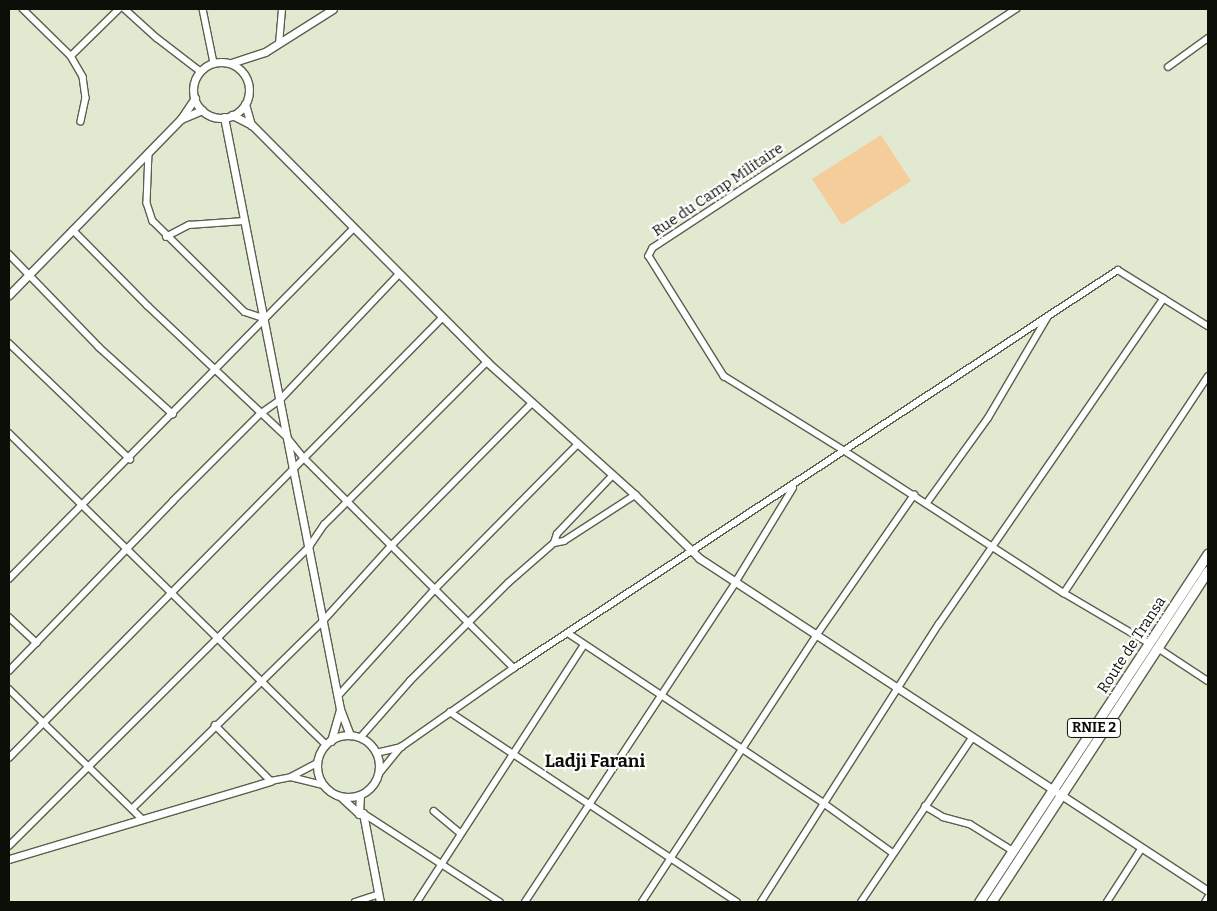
<!DOCTYPE html>
<html>
<head>
<meta charset="utf-8">
<style>
	body { margin:0 }
	#map { position:relative; width:1217px; height:911px; overflow:hidden; background:#e1e9d1; font-family:Bitter,serif }
	div>[style] { position:absolute }
	.green>* { inset:0; background:#f4cd9b }
	.roads { filter:drop-shadow(1px 0 #59604c) drop-shadow(-1px 0 #59604c) drop-shadow(0 1px #59604c) drop-shadow(0 -1px #59604c) }
	.minor>* { height:5.5px; margin:-2.75px; padding:0 2.75px; transform-origin:2.75px; border-radius:2.75px; background:#fff }
	.tertiary>* { height:7px; margin:-3.5px; padding:0 3.5px; transform-origin:3.5px; border-radius:3.5px; background:#fff }
	.tertiary>.ring { margin:-3.5px; padding:0; box-sizing:content-box; background:none; border:7px solid #fff; border-radius:50% }
	.primary>* { height:9px; margin:-4.5px; padding:0 4.5px; transform-origin:4.5px; border-radius:4.5px; background:#fff }
	span { translate:-50% -50%; white-space:nowrap; text-align:center; line-height:1.15; -webkit-text-stroke:4px #fff; paint-order:stroke }
	.shield-label span { padding:1px 4px; background:#fff; border:1px solid; border-radius:4px; -webkit-text-stroke-width:0 }
	.shield-label { font-size:14px; color:#0c0f07; font-weight:700 }
	.street-label { font-size:15px; color:#0c0f07 }
	.quarter-label { font-size:18px; color:#0c0f07; font-weight:700 }
	.frame { position:absolute; inset:0; border:10px solid #0c0f07; pointer-events:none }
</style>
</head>
<body>
<div id="map">
	<div class="green">
		<i style="clip-path:polygon(881px 135px,911px 181px,842px 225px,812px 179px)"></i>
	</div>
	<div class="roads">
		<div class="minor">
			<i style="left:23px;top:9px;width:67px;rotate:44.4deg"></i>
			<i style="left:71px;top:56px;width:24px;rotate:60deg"></i>
			<i style="left:83px;top:77px;width:21px;rotate:82deg"></i>
			<i style="left:86px;top:98px;width:24px;rotate:102deg"></i>
			<i style="left:125px;top:9px;width:43px;rotate:42.2deg"></i>
			<i style="left:157px;top:38px;width:54px;rotate:37.5deg"></i>
			<i style="left:203px;top:9px;width:55px;rotate:78.5deg"></i>
			<i style="left:1017px;top:9px;width:435px;rotate:146.7deg"></i>
			<i style="left:653px;top:248px;width:9px;rotate:117deg"></i>
			<i style="left:649px;top:256px;width:142px;rotate:58deg"></i>
			<i style="left:724px;top:376px;width:142px;rotate:31.8deg"></i>
			<i style="left:845px;top:451px;width:261px;rotate:33deg"></i>
			<i style="left:1064px;top:593px;width:99px;rotate:30.5deg"></i>
			<i style="left:279px;top:44px;width:35px;rotate:-85deg"></i>
			<i style="left:71px;top:56px;width:67px;rotate:-44.4deg"></i>
			<i style="left:1168px;top:67px;width:49px;rotate:-35.9deg"></i>
			<i style="left:149px;top:153px;width:50px;rotate:92.3deg"></i>
			<i style="left:147px;top:203px;width:19px;rotate:72deg"></i>
			<i style="left:153px;top:221px;width:129px;rotate:44.7deg"></i>
			<i style="left:245px;top:312px;width:20px;rotate:18deg"></i>
			<i style="left:73px;top:230px;width:107px;rotate:45.4deg"></i>
			<i style="left:148px;top:306px;width:191px;rotate:43.3deg"></i>
			<i style="left:287px;top:437px;width:27px;rotate:51deg"></i>
			<i style="left:304px;top:458px;width:297px;rotate:45deg"></i>
			<i style="left:166px;top:237px;width:26px;rotate:-28deg"></i>
			<i style="left:189px;top:225px;width:55px;rotate:-4.2deg"></i>
			<i style="left:9px;top:254px;width:129px;rotate:45.9deg"></i>
			<i style="left:99px;top:347px;width:100px;rotate:42.2deg"></i>
			<i style="left:9px;top:343px;width:168px;rotate:43.8deg"></i>
			<i style="left:9px;top:433px;width:445px;rotate:44.5deg"></i>
			<i style="left:926px;top:504px;width:106px;rotate:-54.2deg"></i>
			<i style="left:988px;top:418px;width:116px;rotate:-59.5deg"></i>
			<i style="left:554px;top:543px;width:9px;rotate:-72deg"></i>
			<i style="left:557px;top:534px;width:80px;rotate:-46.5deg"></i>
			<i style="left:9px;top:579px;width:491px;rotate:-45.5deg"></i>
			<i style="left:1064px;top:593px;width:260px;rotate:-56.4deg"></i>
			<i style="left:9px;top:617px;width:38px;rotate:43deg"></i>
			<i style="left:568px;top:633px;width:309px;rotate:33.6deg"></i>
			<i style="left:825px;top:804px;width:84px;rotate:35.8deg"></i>
			<i style="left:1158px;top:648px;width:60px;rotate:33.4deg"></i>
			<i style="left:9px;top:671px;width:236px;rotate:-46deg"></i>
			<i style="left:173px;top:501px;width:123px;rotate:-45deg"></i>
			<i style="left:260px;top:414px;width:24px;rotate:-35deg"></i>
			<i style="left:280px;top:400px;width:173px;rotate:-46.6deg"></i>
			<i style="left:9px;top:689px;width:186px;rotate:44.3deg"></i>
			<i style="left:338px;top:696px;width:144px;rotate:-47.8deg"></i>
			<i style="left:435px;top:589px;width:202px;rotate:-45.4deg"></i>
			<i style="left:450px;top:712px;width:344px;rotate:33.5deg"></i>
			<i style="left:215px;top:725px;width:79px;rotate:45deg"></i>
			<i style="left:271px;top:781px;width:20px;rotate:-11deg"></i>
			<i style="left:291px;top:777px;width:30px;rotate:-28deg"></i>
			<i style="left:360px;top:738px;width:76px;rotate:-48.7deg"></i>
			<i style="left:410px;top:681px;width:139px;rotate:-45deg"></i>
			<i style="left:508px;top:583px;width:61px;rotate:-41deg"></i>
			<i style="left:554px;top:543px;width:10px;rotate:-11deg"></i>
			<i style="left:564px;top:541px;width:85px;rotate:-32.9deg"></i>
			<i style="left:376px;top:753px;width:26px;rotate:-13deg"></i>
			<i style="left:9px;top:758px;width:617px;rotate:-45.46deg"></i>
			<i style="left:378px;top:775px;width:36px;rotate:-51deg"></i>
			<i style="left:401px;top:747px;width:138px;rotate:-35deg"></i>
			<i style="left:514px;top:668px;width:723px;rotate:-33.38deg"></i>
			<i style="left:1118px;top:270px;width:106px;rotate:31.9deg"></i>
			<i style="left:291px;top:777px;width:34px;rotate:14deg"></i>
			<i style="left:925px;top:806px;width:21px;rotate:31deg"></i>
			<i style="left:943px;top:817px;width:28px;rotate:15deg"></i>
			<i style="left:970px;top:824px;width:51px;rotate:32.1deg"></i>
			<i style="left:132px;top:809px;width:268px;rotate:-44.5deg"></i>
			<i style="left:323px;top:621px;width:103px;rotate:-47.8deg"></i>
			<i style="left:392px;top:545px;width:198px;rotate:-45.4deg"></i>
			<i style="left:434px;top:811px;width:35px;rotate:40deg"></i>
			<i style="left:363px;top:813px;width:163px;rotate:33deg"></i>
			<i style="left:9px;top:846px;width:424px;rotate:-44.9deg"></i>
			<i style="left:309px;top:547px;width:27px;rotate:-56deg"></i>
			<i style="left:324px;top:525px;width:231px;rotate:-45deg"></i>
			<i style="left:355px;top:902px;width:25px;rotate:-18deg"></i>
			<i style="left:417px;top:902px;width:306px;rotate:-57deg"></i>
			<i style="left:525px;top:902px;width:382px;rotate:-56.6deg"></i>
			<i style="left:735px;top:583px;width:111px;rotate:-58.6deg"></i>
			<i style="left:642px;top:902px;width:318px;rotate:-56.8deg"></i>
			<i style="left:816px;top:636px;width:172px;rotate:-55.2deg"></i>
			<i style="left:761px;top:902px;width:330px;rotate:-57.4deg"></i>
			<i style="left:939px;top:624px;width:395px;rotate:-55.4deg"></i>
			<i style="left:861px;top:902px;width:198px;rotate:-55.9deg"></i>
			<i style="left:1107px;top:902px;width:64px;rotate:-57.1deg"></i>
		</div>
		<div class="tertiary">
			<i class="ring" style="left:193px;top:62px;width:49px;height:49px"></i>
			<i style="left:231px;top:63px;width:36px;rotate:-18deg"></i>
			<i style="left:265px;top:52px;width:80px;rotate:-32.3deg"></i>
			<i style="left:195px;top:98px;width:25px;rotate:124deg"></i>
			<i style="left:181px;top:119px;width:23px;rotate:-23deg"></i>
			<i style="left:245px;top:104px;width:22px;rotate:74deg"></i>
			<i style="left:232px;top:115px;width:22px;rotate:27deg"></i>
			<i style="left:252px;top:125px;width:334px;rotate:45.2deg"></i>
			<i style="left:487px;top:362px;width:199px;rotate:41.9deg"></i>
			<i style="left:635px;top:495px;width:90px;rotate:44.5deg"></i>
			<i style="left:699px;top:558px;width:608px;rotate:33.19deg"></i>
			<i style="left:224px;top:117px;width:603px;rotate:78.91deg"></i>
			<i style="left:340px;top:709px;width:28px;rotate:69deg"></i>
			<i style="left:9px;top:295px;width:246px;rotate:-45.7deg"></i>
			<i class="ring" style="left:317px;top:735px;width:55px;height:55px"></i>
			<i style="left:331px;top:741px;width:33px;rotate:-74deg"></i>
			<i style="left:341px;top:797px;width:25px;rotate:43deg"></i>
			<i style="left:359px;top:814px;width:4px;rotate:-14deg"></i>
			<i style="left:363px;top:813px;width:91px;rotate:79.2deg"></i>
			<i style="left:359px;top:814px;width:19px;rotate:-87deg"></i>
			<i style="left:9px;top:859px;width:273px;rotate:-16.6deg"></i>
			<i style="left:1205px;top:902px;width:6px;rotate:-59deg"></i>
		</div>
		<div class="primary">
			<i style="left:979px;top:902px;width:417px;rotate:-56.7deg"></i>
			<i style="left:991px;top:902px;width:396px;rotate:-56.8deg"></i>
		</div>
	</div>
	<div class="shield-label">
		<span style="left:1094px;top:728px">RNIE 2</span>
	</div>
	<div class="street-label">
		<span style="left:718px;top:190px;rotate:-34deg">Rue du Camp Militaire</span>
		<span style="left:1132px;top:645px;rotate:-57deg">Route de Transa</span>
	</div>
	<div class="quarter-label">
		<span style="left:595px;top:761px">Ladji Farani</span>
	</div>
	<div class="frame"></div>
</div>
</body>
</html>
